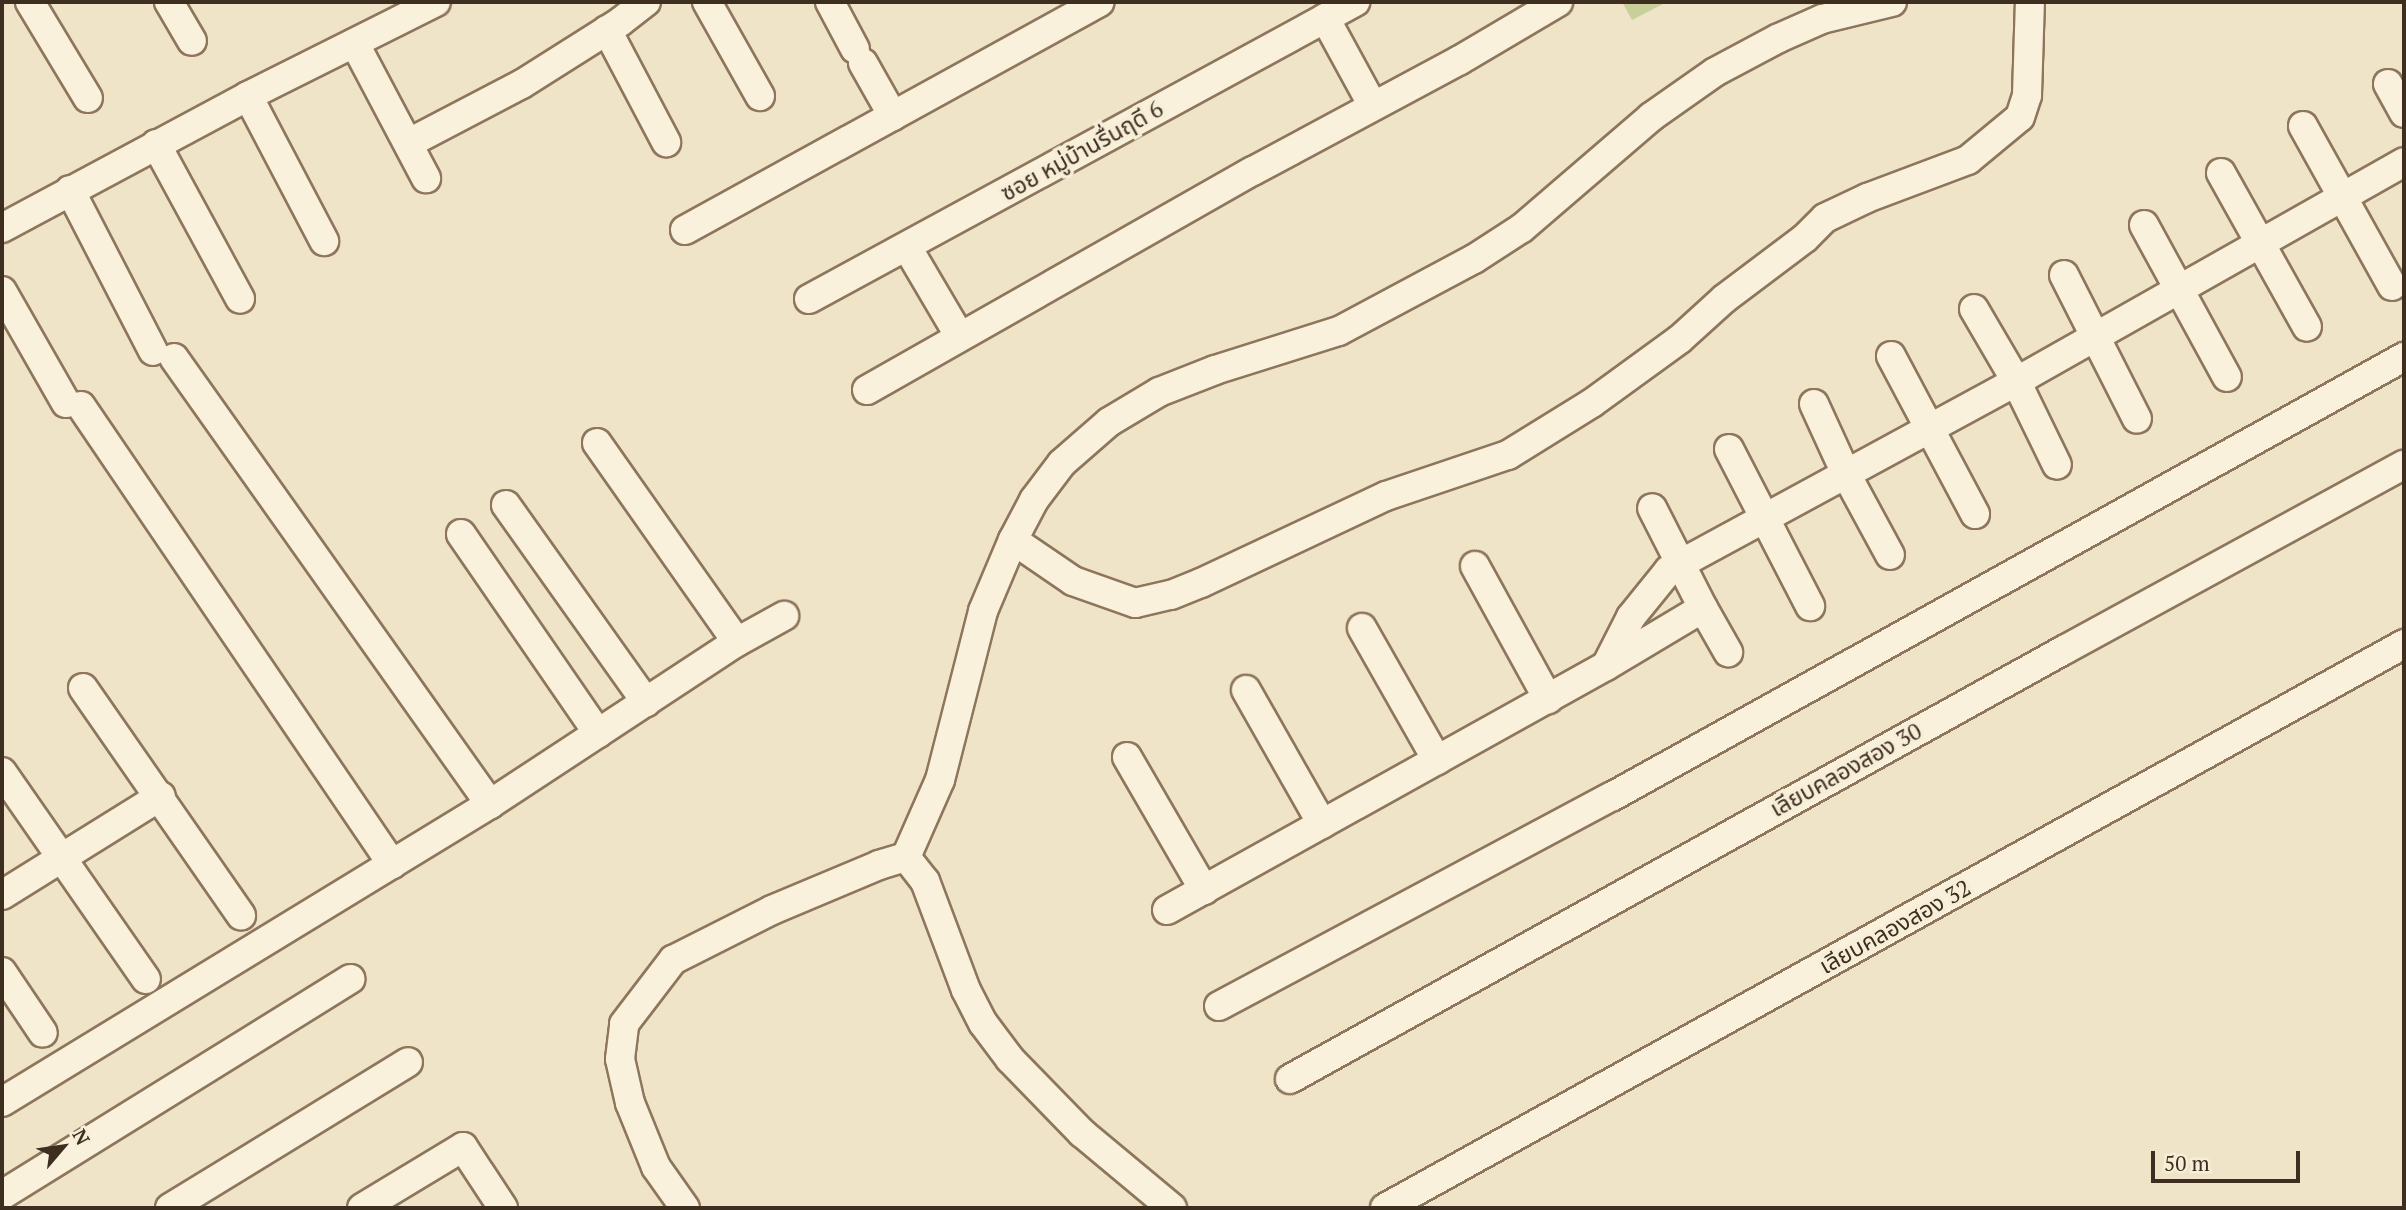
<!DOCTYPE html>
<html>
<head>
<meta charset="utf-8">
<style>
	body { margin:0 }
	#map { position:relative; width:2406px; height:1210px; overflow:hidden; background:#f0e4c8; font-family:"PT Serif","Noto Sans Thai",serif }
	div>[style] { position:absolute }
	.green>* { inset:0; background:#c9cf9b }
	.roads { filter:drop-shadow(2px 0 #8d765c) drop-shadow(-2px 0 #8d765c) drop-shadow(0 2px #8d765c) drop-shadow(0 -2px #8d765c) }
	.minor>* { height:28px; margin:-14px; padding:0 14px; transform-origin:14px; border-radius:14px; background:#faf1dc }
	span { translate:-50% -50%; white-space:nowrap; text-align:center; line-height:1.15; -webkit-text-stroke:7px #f7eed8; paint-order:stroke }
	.street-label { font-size:23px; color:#3d2e20 }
	.frame { position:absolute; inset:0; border:4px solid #3d2e20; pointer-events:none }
	.north { position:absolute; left:28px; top:1112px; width:70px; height:70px; -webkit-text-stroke:5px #f7eed8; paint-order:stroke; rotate:61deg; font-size:19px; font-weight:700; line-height:28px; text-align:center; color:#3d2e20 }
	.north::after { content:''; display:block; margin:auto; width:24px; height:32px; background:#3d2e20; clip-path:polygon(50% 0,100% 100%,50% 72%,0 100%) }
	.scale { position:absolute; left:2151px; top:1151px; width:149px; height:32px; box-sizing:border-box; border:4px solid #3d2e20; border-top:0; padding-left:9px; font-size:21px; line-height:24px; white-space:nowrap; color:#3d2e20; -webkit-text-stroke:5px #f7eed8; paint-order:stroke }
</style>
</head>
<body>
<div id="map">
	<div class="green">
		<i style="clip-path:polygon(1622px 2px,1667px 2px,1632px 20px)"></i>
	</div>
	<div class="roads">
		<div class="minor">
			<i style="left:30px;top:2px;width:112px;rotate:58.9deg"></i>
			<i style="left:169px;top:2px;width:45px;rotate:59.5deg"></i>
			<i style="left:707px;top:2px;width:108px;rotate:60.6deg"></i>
			<i style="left:830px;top:2px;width:53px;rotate:62deg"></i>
			<i style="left:1325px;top:18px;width:100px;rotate:61.4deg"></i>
			<i style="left:607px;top:30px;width:127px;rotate:62.2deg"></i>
			<i style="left:355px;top:44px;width:152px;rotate:62.1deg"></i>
			<i style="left:863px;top:63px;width:61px;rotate:60.5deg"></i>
			<i style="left:2388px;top:84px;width:33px;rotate:61deg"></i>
			<i style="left:248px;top:96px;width:164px;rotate:62.3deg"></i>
			<i style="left:2303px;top:126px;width:183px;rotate:60.9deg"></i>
			<i style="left:409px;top:143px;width:127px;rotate:-27.6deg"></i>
			<i style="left:522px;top:84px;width:116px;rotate:-32.3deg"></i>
			<i style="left:620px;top:22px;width:33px;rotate:-38deg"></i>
			<i style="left:156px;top:144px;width:176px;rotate:61.5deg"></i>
			<i style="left:2221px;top:173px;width:176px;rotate:60.8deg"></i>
			<i style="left:70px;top:190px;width:181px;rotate:62.7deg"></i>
			<i style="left:2144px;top:225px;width:173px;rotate:61.4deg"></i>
			<i style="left:2px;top:228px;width:279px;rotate:-28.2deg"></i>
			<i style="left:248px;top:96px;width:210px;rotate:-26.6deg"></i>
			<i style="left:685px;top:230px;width:473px;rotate:-28.8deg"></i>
			<i style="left:907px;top:247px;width:104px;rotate:59.5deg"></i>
			<i style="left:2064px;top:275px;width:161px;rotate:63.1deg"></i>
			<i style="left:2px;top:291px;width:129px;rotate:60.3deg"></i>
			<i style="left:809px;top:299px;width:622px;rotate:-28.54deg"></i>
			<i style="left:1974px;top:309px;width:83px;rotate:59.7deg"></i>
			<i style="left:2016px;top:381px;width:93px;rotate:64deg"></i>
			<i style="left:1891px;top:356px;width:179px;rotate:62deg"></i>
			<i style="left:174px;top:358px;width:547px;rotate:54.68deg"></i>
			<i style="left:867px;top:390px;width:444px;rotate:-29.6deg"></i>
			<i style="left:1253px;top:171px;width:235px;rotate:-28.2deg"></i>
			<i style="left:1460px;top:60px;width:114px;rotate:-30.6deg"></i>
			<i style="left:1814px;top:404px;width:77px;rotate:65.4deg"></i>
			<i style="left:1846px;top:474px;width:92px;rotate:61.5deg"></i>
			<i style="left:81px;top:406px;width:554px;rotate:55.82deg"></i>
			<i style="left:597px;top:443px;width:243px;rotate:54.9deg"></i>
			<i style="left:1729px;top:449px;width:177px;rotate:62.7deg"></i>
			<i style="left:506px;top:505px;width:242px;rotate:54.6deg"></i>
			<i style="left:461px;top:534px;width:242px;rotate:55.5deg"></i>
			<i style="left:1013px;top:540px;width:73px;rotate:34.3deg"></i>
			<i style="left:1073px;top:581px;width:66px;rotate:19.5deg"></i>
			<i style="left:1135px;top:603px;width:37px;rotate:-13deg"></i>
			<i style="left:1171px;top:595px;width:32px;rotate:-22deg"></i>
			<i style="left:1201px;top:583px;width:204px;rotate:-25.2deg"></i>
			<i style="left:1386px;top:496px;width:129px;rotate:-18.6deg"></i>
			<i style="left:1508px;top:455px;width:99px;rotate:-31.8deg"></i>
			<i style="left:1592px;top:403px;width:109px;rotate:-36deg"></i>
			<i style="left:1680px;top:339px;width:59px;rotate:-42.3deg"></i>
			<i style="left:1724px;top:299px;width:101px;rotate:-37deg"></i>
			<i style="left:1805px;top:238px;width:28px;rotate:-45deg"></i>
			<i style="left:1825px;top:218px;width:47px;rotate:-25.5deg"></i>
			<i style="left:1867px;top:198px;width:108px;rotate:-20.6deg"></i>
			<i style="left:1968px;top:160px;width:67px;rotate:-39.6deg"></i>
			<i style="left:2020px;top:117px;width:23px;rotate:-72deg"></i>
			<i style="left:2027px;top:95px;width:93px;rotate:-88.2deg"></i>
			<i style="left:1475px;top:566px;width:152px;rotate:61.2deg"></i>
			<i style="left:1703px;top:608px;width:51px;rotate:60.4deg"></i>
			<i style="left:1362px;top:628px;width:152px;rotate:60.4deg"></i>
			<i style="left:1606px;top:666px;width:113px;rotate:-30.9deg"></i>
			<i style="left:1703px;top:608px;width:112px;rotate:-117deg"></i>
			<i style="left:83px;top:688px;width:277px;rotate:55.2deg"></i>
			<i style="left:1246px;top:690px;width:154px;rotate:60.4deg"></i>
			<i style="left:1127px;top:757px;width:154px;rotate:59.9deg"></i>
			<i style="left:2px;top:772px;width:252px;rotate:55.2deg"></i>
			<i style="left:906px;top:857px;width:31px;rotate:52deg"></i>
			<i style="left:925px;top:881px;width:116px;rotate:69.4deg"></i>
			<i style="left:966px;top:990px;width:37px;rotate:63deg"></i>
			<i style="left:983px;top:1023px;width:45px;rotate:53.1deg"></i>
			<i style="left:1010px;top:1059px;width:103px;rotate:45.8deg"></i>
			<i style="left:1082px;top:1133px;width:117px;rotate:39.8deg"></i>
			<i style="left:2px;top:895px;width:187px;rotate:-31.9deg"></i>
			<i style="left:1167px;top:910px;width:502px;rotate:-29.07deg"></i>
			<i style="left:1606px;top:666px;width:55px;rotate:-63deg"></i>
			<i style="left:1631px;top:617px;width:60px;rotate:-51deg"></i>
			<i style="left:1669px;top:570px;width:406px;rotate:-28.5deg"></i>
			<i style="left:2026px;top:376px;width:434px;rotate:-29.5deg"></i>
			<i style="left:2px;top:972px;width:73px;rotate:56.1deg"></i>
			<i style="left:1219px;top:1006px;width:446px;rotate:-28.1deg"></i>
			<i style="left:1613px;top:796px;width:905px;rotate:-29.03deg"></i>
			<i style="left:1290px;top:1079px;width:885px;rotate:-29deg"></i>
			<i style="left:2064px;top:650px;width:387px;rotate:-28.6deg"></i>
			<i style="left:2px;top:1102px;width:572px;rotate:-31.41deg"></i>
			<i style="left:490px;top:804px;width:295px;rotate:-33.3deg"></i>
			<i style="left:737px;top:642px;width:54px;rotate:-29deg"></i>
			<i style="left:2px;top:1195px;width:410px;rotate:-31.8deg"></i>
			<i style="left:170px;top:1208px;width:279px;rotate:-31.5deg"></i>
			<i style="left:362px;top:1208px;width:118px;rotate:-31.1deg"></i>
			<i style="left:463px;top:1147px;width:73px;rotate:56.7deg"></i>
			<i style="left:685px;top:1208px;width:50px;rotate:-125.3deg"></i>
			<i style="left:656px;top:1167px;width:69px;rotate:-112.1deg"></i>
			<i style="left:630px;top:1103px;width:45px;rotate:-102.8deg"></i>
			<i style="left:620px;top:1059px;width:35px;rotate:-83deg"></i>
			<i style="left:624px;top:1024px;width:81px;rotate:-52.6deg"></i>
			<i style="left:673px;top:960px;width:111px;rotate:-26.8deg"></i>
			<i style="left:772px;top:910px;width:116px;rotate:-22.8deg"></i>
			<i style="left:879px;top:865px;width:28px;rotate:-17deg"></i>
			<i style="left:906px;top:857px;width:84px;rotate:-66.2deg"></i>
			<i style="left:940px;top:780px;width:174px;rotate:-75.7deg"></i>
			<i style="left:983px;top:611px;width:77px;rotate:-67.1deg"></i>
			<i style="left:1013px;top:540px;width:45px;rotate:-62.3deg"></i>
			<i style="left:1034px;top:500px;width:46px;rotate:-52.9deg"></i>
			<i style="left:1062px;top:463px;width:62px;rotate:-41.1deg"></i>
			<i style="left:1109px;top:422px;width:58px;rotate:-31deg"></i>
			<i style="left:1159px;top:392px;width:60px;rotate:-21.4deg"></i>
			<i style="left:1215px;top:370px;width:130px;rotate:-17.5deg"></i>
			<i style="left:1339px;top:331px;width:153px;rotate:-28.1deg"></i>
			<i style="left:1474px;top:259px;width:57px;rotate:-32.9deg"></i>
			<i style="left:1522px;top:228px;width:170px;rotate:-40.7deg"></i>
			<i style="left:1651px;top:117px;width:78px;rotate:-35.1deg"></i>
			<i style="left:1715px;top:72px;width:72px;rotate:-28deg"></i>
			<i style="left:1779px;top:38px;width:47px;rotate:-23.8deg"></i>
			<i style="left:1822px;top:19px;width:72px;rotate:-13.7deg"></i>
			<i style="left:1385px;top:1208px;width:1165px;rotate:-28.96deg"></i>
		</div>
	</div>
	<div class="street-label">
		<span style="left:1082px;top:151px;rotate:-29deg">ซอย หมู่บ้านรื่นฤดี 6</span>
		<span style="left:1846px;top:770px;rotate:-29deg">เลียบคลองสอง 30</span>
		<span style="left:1895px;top:927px;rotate:-29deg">เลียบคลองสอง 32</span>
	</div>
	<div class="frame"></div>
	<div class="north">N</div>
	<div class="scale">50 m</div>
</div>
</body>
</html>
